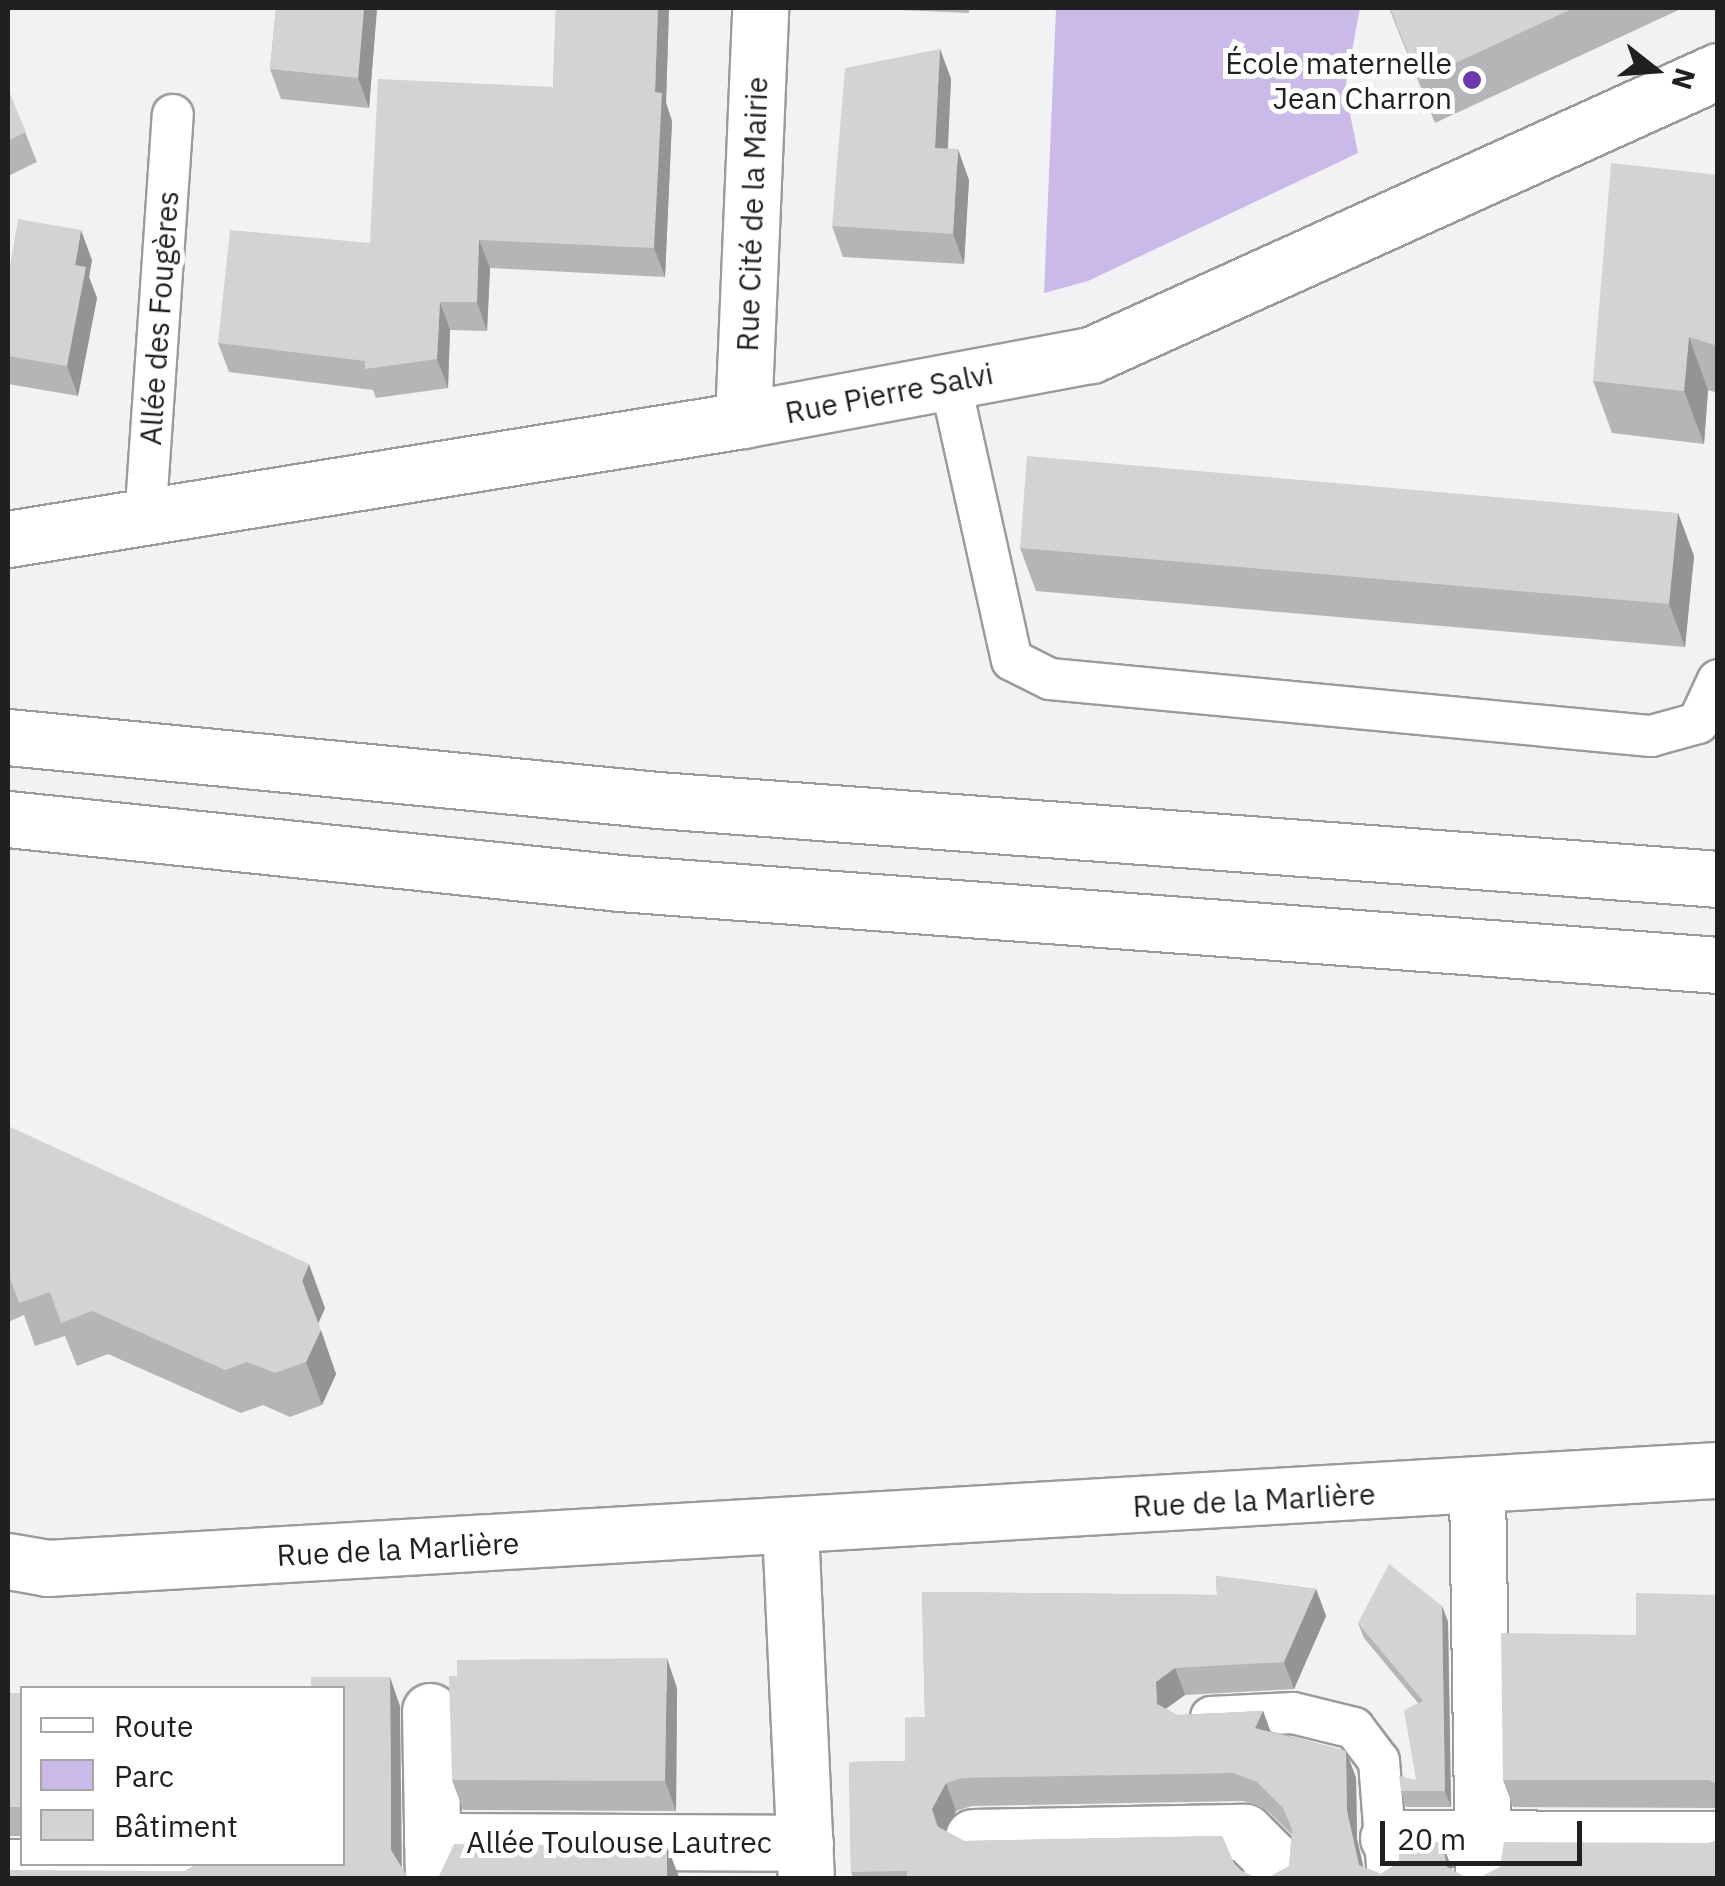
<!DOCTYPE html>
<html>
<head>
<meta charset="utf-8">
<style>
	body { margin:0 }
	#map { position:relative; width:1725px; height:1886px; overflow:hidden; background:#f2f1f4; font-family:"IBM Plex Sans",sans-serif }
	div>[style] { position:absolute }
	.green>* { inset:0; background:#cabae9 }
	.roads { filter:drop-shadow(2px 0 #9b9a9d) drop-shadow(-2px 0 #9b9a9d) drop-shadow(0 2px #9b9a9d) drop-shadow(0 -2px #9b9a9d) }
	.service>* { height:40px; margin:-20px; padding:0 20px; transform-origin:20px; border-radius:20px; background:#fff }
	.pedestrian>* { height:55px; margin:-27.5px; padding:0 27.5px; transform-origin:27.5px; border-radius:27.5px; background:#fff }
	.minor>* { height:55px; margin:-27.5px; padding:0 27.5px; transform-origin:27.5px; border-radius:27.5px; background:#fff }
	.trunk>* { height:55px; margin:-27.5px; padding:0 27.5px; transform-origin:27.5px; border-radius:27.5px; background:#fff }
	.wall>* { inset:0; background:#b5b5b7 }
	.shaded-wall>* { inset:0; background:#949395 }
	.building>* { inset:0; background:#d3d2d5 }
	.dots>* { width:28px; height:28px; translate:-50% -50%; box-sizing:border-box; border:5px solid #fff; border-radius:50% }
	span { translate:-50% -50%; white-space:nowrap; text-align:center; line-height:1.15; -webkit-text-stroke:10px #fff; paint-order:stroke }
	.poi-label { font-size:30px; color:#201f21 }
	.right { translate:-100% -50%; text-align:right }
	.street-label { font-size:30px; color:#201f21 }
	.frame { position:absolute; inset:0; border:10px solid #201f21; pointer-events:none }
	.legend { position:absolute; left:20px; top:1686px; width:325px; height:180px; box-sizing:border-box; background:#fff; border:2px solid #a6a5a6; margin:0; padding:12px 18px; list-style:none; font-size:30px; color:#201f21 }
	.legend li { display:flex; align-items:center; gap:20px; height:50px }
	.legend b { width:50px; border:2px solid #a6a5a6 }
	.north { position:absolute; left:1605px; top:20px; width:100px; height:100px; -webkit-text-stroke:8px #fff; paint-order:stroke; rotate:107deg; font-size:28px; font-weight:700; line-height:40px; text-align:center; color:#201f21 }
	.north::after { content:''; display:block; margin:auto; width:35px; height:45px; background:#201f21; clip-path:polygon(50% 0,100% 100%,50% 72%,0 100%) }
	.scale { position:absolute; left:1380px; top:1821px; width:202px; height:45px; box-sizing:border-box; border:5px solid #201f21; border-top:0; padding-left:12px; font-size:30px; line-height:35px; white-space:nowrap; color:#201f21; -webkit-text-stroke:8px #fff; paint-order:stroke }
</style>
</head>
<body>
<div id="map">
	<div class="green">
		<i style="clip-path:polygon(1056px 8px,1360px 8px,1345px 89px,1358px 153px,1088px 281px,1044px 293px)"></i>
	</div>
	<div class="roads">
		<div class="service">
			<i style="left:950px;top:381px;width:286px;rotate:77.5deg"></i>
			<i style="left:1012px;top:660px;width:42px;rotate:26.6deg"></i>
			<i style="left:1050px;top:679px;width:604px;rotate:5.42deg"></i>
			<i style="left:1651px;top:736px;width:49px;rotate:-15.5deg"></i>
			<i style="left:1698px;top:723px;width:47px;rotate:-65.1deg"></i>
			<i style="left:145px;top:522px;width:408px;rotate:-86.1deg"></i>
			<i style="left:1211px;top:1717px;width:82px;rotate:-2.8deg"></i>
			<i style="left:1293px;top:1713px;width:63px;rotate:13.8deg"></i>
			<i style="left:1354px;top:1728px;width:41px;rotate:52.9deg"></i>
			<i style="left:1379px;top:1761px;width:117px;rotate:85.6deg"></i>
		</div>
		<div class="pedestrian">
			<i style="left:1477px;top:1487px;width:391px;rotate:89.1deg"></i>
			<i style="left:973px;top:1837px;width:272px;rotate:-1.1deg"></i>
			<i style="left:1245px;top:1832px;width:37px;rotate:45deg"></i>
			<i style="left:1271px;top:1858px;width:20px;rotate:87deg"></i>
			<i style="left:1388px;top:1838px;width:330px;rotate:0.2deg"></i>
		</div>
		<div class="minor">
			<i style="left:743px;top:420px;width:412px;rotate:-87.6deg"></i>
			<i style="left:8px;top:539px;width:745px;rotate:-9.2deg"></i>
			<i style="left:743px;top:420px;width:354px;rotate:-10.6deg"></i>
			<i style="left:1091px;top:355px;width:688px;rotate:-24.37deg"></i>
			<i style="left:790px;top:1528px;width:350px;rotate:87.4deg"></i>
			<i style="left:8px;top:1561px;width:40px;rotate:10deg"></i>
			<i style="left:47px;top:1568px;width:1674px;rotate:-3.36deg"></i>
			<i style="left:430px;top:1711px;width:167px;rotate:89deg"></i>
			<i style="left:432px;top:1841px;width:373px;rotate:0.3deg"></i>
			<i style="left:8px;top:1867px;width:186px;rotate:0.3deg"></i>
		</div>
		<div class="trunk">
			<i style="left:8px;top:737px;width:653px;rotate:5.54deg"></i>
			<i style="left:658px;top:800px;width:1063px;rotate:4.26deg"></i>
			<i style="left:8px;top:819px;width:615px;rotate:5.97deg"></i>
			<i style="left:620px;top:883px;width:1101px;rotate:4.27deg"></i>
		</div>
	</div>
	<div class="wall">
		<i style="clip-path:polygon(276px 8px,377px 8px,369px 108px,281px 99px,270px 69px)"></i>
		<i style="clip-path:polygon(556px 8px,669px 8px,666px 103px,672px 121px,665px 277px,490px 268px,487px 331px,450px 330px,448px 388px,376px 398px,373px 390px,229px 372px,218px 343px,370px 243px,553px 87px)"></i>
		<i style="clip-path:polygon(851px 8px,969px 8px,969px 13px)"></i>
		<i style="clip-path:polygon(1389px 8px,1683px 8px,1435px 123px)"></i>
		<i style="clip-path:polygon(940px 49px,951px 79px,948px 149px,969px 180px,964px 264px,843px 257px,832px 226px)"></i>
		<i style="clip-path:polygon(8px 89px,37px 162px,8px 176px)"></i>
		<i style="clip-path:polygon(1718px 175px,1718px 393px,1708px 390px,1704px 444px,1612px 433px,1593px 381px)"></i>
		<i style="clip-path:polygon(92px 260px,89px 277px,97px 298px,78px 396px,8px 384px,8px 278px)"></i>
		<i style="clip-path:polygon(1678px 513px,1694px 556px,1685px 647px,1036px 591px,1020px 548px)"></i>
		<i style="clip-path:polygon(8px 1126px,325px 1308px,318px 1324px,336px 1374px,322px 1405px,290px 1417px,263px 1405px,241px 1413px,108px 1354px,77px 1366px,65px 1336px,35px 1346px,24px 1315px,8px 1322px)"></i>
		<i style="clip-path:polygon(1216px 1576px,1316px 1589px,1326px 1616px,1294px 1689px,1185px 1695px,1166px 1709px,1177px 1715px,1263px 1711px,1270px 1731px,1346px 1751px,1356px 1778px,1357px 1839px,1363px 1867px,1381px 1874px,1399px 1862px,1401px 1842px,1442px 1842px,1452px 1870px,1467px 1878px,1268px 1878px,1289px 1866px,1292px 1835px,1267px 1810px,1244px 1801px,972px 1806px,956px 1811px,945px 1831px,964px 1841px,1222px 1836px,1236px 1868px,1256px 1878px,853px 1878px,851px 1872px,849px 1762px,905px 1761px,905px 1718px,925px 1717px,922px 1592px,1217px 1595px)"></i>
		<i style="clip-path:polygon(1718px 1595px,1718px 1808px,1513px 1807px,1503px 1780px,1636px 1635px)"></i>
		<i style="clip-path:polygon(1442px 1606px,1448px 1622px,1451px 1807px,1406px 1807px,1401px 1791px,1416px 1780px,1418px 1703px,1364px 1638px,1358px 1623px)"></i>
		<i style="clip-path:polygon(677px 1688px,676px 1811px,463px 1810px,452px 1780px)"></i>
		<i style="clip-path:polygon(8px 1693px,22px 1693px,22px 1836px,8px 1836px)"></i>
	</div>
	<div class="shaded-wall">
		<i style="clip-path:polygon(364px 8px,377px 8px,369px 108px,358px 78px)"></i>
		<i style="clip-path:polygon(658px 8px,669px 8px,666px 103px,672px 121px,665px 277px,654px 248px,655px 92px)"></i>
		<i style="clip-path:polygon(940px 49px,951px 79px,946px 179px,935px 148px)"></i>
		<i style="clip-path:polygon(958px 149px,969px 180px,964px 264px,953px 234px)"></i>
		<i style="clip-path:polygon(81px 230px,92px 260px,89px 277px,97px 298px,78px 396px,67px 366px,75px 265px)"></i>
		<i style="clip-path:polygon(479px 240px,490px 268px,487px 331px,477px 302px)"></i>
		<i style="clip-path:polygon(440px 302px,450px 330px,448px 388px,437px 359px)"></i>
		<i style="clip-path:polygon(1689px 337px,1708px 390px,1704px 444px,1684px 391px)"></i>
		<i style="clip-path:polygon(1678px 513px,1694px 556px,1685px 647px,1669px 604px)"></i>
		<i style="clip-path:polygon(309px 1264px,325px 1308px,318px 1324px,302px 1281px)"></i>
		<i style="clip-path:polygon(321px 1330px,336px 1374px,322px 1405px,306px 1362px)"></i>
		<i style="clip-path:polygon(1316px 1589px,1326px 1616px,1294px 1689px,1284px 1662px)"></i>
		<i style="clip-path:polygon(1442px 1606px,1448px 1622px,1451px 1807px,1445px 1791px)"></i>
		<i style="clip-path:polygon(667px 1658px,677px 1688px,676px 1811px,665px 1781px)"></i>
		<i style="clip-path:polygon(1175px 1668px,1185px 1695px,1165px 1709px,1157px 1704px,1156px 1682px)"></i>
		<i style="clip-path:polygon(390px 1677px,400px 1706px,402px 1878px,391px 1850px)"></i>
		<i style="clip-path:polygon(1263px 1711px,1273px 1738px,1255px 1728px)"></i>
		<i style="clip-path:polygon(1346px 1751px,1356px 1778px,1357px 1839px,1366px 1878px,1359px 1865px,1347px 1811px)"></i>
		<i style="clip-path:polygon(946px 1783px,956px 1811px,942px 1837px,932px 1809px)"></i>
		<i style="clip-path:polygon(1442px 1842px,1452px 1869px,1447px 1867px)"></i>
		<i style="clip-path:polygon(667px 1846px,678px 1874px,678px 1878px,667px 1878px)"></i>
	</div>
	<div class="building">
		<i style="clip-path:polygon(276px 8px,364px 8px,358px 78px,270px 69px)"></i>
		<i style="clip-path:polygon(556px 8px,658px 8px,655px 92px,662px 93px,654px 248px,479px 240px,477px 302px,440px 302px,437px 359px,365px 369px,365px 361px,218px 343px,230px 230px,370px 243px,378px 79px,553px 87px)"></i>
		<i style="clip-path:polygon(1390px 8px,1574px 8px,1419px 80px)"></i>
		<i style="clip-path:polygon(940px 49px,935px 148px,958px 149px,953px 234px,832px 226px,845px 68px)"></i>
		<i style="clip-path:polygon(8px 89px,26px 132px,8px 141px)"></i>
		<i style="clip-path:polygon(1611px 163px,1718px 175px,1718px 346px,1689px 337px,1684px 391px,1593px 381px)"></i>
		<i style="clip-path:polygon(18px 219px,81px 230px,75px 265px,86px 267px,67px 366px,8px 356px,8px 278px)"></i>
		<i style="clip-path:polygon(1027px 456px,1678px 513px,1669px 604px,1020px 548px)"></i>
		<i style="clip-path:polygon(8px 1126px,309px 1264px,302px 1281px,321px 1330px,306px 1362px,275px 1373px,247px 1362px,225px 1370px,92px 1311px,61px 1323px,50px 1292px,19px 1303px,8px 1272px)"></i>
		<i style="clip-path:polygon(1389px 1564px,1442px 1606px,1445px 1791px,1401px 1791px,1399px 1776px,1416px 1780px,1404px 1710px,1423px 1701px,1358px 1623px)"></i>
		<i style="clip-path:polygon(1216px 1576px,1316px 1589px,1284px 1662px,1175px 1668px,1156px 1682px,1157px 1704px,1177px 1715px,1263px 1711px,1255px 1728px,1346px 1751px,1347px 1811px,1359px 1865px,1381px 1874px,1399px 1862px,1401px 1842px,1442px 1842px,1447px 1867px,1467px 1878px,1268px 1878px,1289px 1866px,1292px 1829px,1283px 1808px,1257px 1782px,1234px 1773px,962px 1778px,946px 1783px,932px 1809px,937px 1826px,964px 1841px,1222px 1836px,1236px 1868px,1256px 1878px,907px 1878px,907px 1871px,851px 1872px,849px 1762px,905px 1761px,905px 1718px,925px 1717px,922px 1592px,1217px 1595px)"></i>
		<i style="clip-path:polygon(1636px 1593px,1718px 1595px,1718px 1785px,1709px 1780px,1503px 1780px,1501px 1633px,1636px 1635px)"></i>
		<i style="clip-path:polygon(667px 1658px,665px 1781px,452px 1780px,449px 1676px,457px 1676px,457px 1660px)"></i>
		<i style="clip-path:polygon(311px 1677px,390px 1677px,391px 1850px,407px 1876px,439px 1876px,454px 1844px,667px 1846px,667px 1878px,8px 1878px,8px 1870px,184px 1871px,197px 1864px,342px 1864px,342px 1688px,311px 1688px)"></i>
		<i style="clip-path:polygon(8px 1693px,22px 1693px,22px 1807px,8px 1807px)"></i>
		<i style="clip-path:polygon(1718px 1840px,1718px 1878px,1478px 1878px,1500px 1867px,1504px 1842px,1708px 1843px)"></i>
	</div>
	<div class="dots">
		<i style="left:1472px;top:80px;background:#6d37ae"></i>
	</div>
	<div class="poi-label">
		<span class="right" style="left:1452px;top:80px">École maternelle<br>Jean Charron</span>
	</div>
	<div class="street-label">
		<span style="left:752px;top:214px;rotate:-88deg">Rue Cité de la Mairie</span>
		<span style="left:159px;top:318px;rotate:-86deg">Allée des Fougères</span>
		<span style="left:889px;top:393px;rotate:-11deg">Rue Pierre Salvi</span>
		<span style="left:1254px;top:1500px;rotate:-3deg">Rue de la Marlière</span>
		<span style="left:398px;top:1549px;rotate:-3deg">Rue de la Marlière</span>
		<span style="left:619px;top:1842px">Allée Toulouse Lautrec</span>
	</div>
	<div class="frame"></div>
	<ul class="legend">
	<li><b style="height:12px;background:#fff"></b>Route</li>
	<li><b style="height:28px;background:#cabae9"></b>Parc</li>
	<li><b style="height:28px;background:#d3d2d5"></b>Bâtiment</li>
	</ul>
	<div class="north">N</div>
	<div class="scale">20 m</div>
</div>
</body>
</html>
